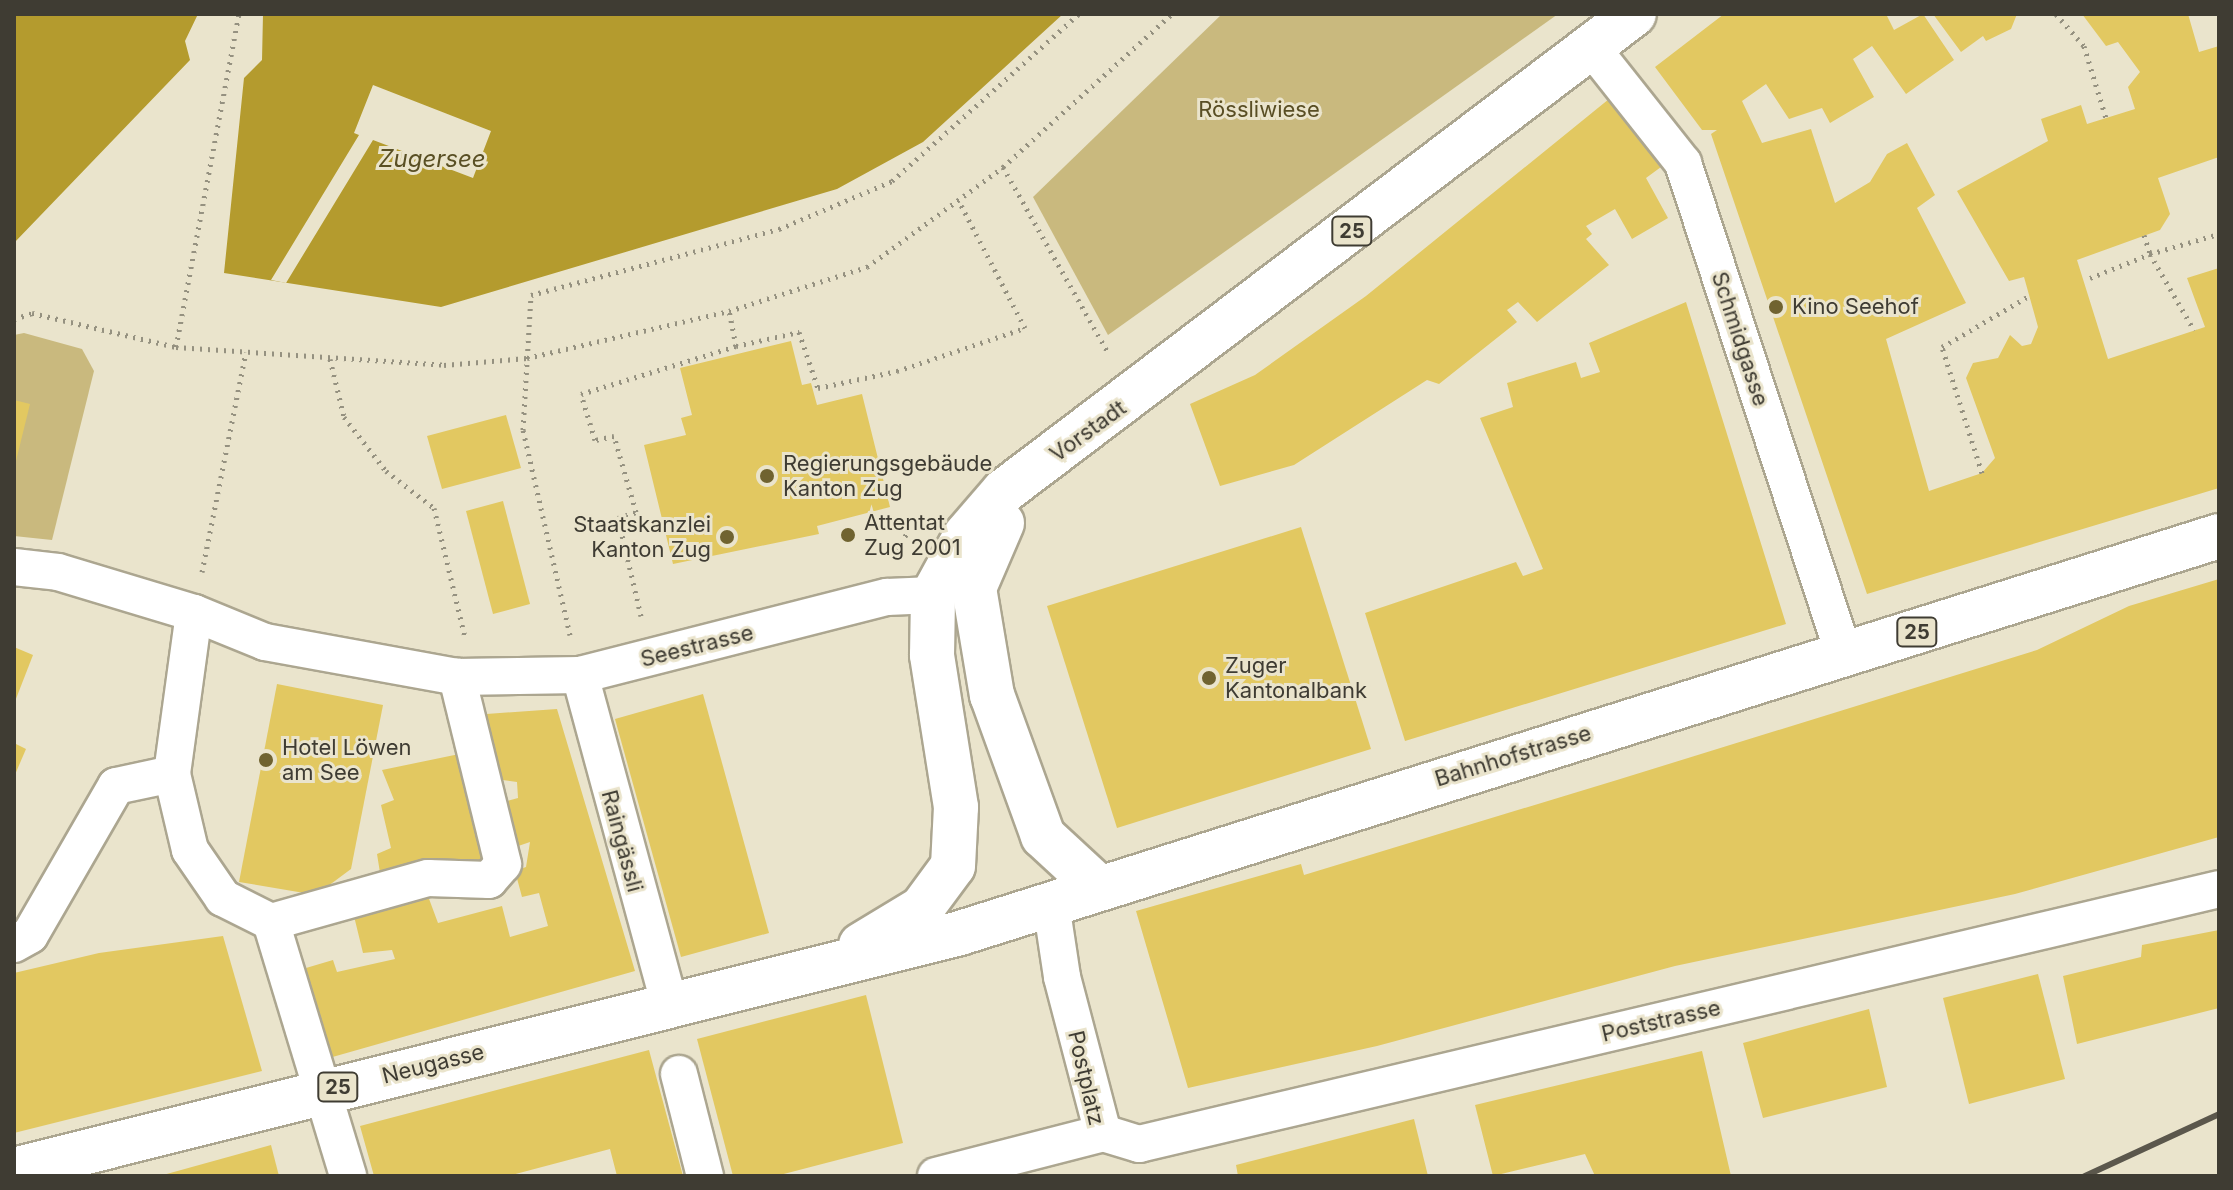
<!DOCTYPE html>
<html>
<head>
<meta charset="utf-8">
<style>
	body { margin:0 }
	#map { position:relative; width:2233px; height:1190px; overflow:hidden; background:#eae4cc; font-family:Inter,sans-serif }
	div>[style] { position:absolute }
	.green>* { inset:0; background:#c9b97e }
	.water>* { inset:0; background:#b49b2e }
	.pier>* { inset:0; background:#eae4cc }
	.building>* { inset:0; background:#e2c861 }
	.path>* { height:5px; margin-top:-2.5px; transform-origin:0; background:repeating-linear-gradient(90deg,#959180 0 2px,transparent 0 8px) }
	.roads { filter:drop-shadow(2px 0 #aca690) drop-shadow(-2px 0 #aca690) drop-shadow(0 2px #aca690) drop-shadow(0 -2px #aca690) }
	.street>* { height:36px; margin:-18px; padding:0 18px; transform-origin:18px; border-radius:18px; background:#fff }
	.primary>* { height:44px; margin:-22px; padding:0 22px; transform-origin:22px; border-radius:22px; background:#fff }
	.rail>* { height:6px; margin:-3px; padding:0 3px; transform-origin:3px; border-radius:3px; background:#5b574c }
	.dots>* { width:22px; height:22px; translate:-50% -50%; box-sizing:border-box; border:4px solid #eae4cc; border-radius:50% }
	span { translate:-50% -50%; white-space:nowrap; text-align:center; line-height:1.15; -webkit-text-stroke:6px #eae4cc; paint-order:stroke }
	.shield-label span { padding:2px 6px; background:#eae4cc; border:2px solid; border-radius:6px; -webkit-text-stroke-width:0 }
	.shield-label { font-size:20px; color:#3f3c33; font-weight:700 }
	.park-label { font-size:22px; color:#594e24 }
	.poi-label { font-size:22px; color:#3f3c33 }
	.left { translate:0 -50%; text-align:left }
	.right { translate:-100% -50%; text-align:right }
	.street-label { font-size:22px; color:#3f3c33 }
	.water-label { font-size:24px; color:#594f24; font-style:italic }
	.frame { position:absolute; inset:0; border:16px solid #3f3c33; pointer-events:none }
</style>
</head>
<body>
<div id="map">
	<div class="green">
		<i style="clip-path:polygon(1222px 14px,1558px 14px,1108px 335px,1033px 197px)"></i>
		<i style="clip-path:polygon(24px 333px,82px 349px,94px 371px,52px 540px,14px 536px,14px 335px)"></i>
	</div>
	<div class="water">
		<i style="clip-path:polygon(14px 14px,198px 14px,185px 41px,190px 60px,14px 243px)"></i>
		<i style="clip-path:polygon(263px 14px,1063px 14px,923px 142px,837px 189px,441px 307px,224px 273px,244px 78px,262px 60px)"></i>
	</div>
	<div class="pier">
		<i style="clip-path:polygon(373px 85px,491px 131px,473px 178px,373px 140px,286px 283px,271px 280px,359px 135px,354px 133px)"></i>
	</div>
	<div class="building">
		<i style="clip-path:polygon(1724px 14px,1886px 14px,1894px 30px,1923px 14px,1954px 60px,1906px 94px,1872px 46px,1853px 59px,1874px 97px,1830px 123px,1822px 108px,1789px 119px,1766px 84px,1742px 101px,1762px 143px,1811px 129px,1835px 203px,1870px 182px,1887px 154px,1907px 143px,1935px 195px,1917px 208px,1966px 303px,1886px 339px,1929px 491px,1982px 473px,1995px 458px,1966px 378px,1973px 363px,1998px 358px,2010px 335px,2022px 346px,2031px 344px,2038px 327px,2024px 277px,2009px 281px,1957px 191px,2048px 141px,2041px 119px,2081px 105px,2087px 124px,2135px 109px,2128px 87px,2140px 72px,2118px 42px,2106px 46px,2082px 14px,2188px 14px,2199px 52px,2219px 46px,2219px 157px,2158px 178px,2170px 214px,2160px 230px,2077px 260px,2108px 359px,2205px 327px,2187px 278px,2219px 268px,2219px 488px,1867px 594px,1711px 134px,1717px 130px,1702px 130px,1655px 67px)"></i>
		<i style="clip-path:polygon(1933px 14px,2017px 14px,2011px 29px,1986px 41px,1983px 36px,1961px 52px)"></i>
		<i style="clip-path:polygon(1609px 99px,1661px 167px,1646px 178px,1668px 218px,1632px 239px,1615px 209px,1586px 226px,1592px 234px,1586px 239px,1609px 265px,1537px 322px,1518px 302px,1507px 310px,1517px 322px,1439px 384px,1427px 380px,1294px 465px,1220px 486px,1190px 404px,1255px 375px,1366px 296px)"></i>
		<i style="clip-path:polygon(1686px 302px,1786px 624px,1405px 741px,1365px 613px,1516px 562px,1523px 576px,1543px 569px,1480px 418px,1513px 407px,1507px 383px,1576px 362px,1581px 378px,1600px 372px,1589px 343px)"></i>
		<i style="clip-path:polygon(791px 341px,802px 385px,811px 383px,817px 405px,862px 394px,890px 507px,817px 526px,819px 534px,673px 564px,644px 445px,686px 435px,681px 418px,692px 415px,680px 368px)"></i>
		<i style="clip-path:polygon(14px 400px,30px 404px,15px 465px,14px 465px)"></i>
		<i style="clip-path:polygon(506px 415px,521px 468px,442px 489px,427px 436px)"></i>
		<i style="clip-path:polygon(503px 501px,530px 604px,493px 614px,466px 511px)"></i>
		<i style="clip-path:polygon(1301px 527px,1371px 749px,1117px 828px,1047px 606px)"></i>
		<i style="clip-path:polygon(2219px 579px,2219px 837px,2015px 894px,1675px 966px,1377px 1046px,1188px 1088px,1136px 911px,1301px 864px,1304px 875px,1617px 780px,2037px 650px,2129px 606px)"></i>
		<i style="clip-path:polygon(14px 647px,33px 655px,14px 704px)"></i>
		<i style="clip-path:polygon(277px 684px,383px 705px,351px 869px,316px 895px,239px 882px)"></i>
		<i style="clip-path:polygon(703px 694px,769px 933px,681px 957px,615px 719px)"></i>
		<i style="clip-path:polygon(557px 709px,635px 971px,329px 1058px,306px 968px,333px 960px,337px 972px,395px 959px,392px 950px,363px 953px,352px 908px,381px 879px,377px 854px,391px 848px,381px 805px,394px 800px,382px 770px,469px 752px,487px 861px,425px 888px,438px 923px,502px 906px,510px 937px,548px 926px,539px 893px,522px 897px,515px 871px,526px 867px,530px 842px,504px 851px,493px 805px,518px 798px,517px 782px,488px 778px,473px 715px)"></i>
		<i style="clip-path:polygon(14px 743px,26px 749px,14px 777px)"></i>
		<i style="clip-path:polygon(2219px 930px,2219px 1008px,2077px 1044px,2063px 976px,2141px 957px,2142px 945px)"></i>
		<i style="clip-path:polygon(223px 936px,262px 1071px,14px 1133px,14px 973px,99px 953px)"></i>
		<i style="clip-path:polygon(2038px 974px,2065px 1079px,1969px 1104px,1943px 998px)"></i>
		<i style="clip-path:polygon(866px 995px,903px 1143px,776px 1176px,733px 1176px,697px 1039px)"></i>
		<i style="clip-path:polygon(1869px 1009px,1887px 1087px,1763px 1118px,1743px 1043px)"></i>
		<i style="clip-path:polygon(649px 1050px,683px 1176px,617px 1176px,610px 1149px,508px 1176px,374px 1176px,360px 1126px)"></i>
		<i style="clip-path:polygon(1702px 1051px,1731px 1176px,1595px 1176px,1585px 1154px,1493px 1176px,1475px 1105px)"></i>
		<i style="clip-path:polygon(1414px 1119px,1428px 1176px,1238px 1176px,1236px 1165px)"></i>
		<i style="clip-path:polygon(271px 1145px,279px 1176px,164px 1176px,163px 1175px)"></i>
	</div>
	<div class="path">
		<i style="left:2056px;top:14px;width:43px;rotate:48.8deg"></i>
		<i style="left:2084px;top:46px;width:75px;rotate:73deg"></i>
		<i style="left:1003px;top:167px;width:215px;rotate:60.5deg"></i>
		<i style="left:2144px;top:235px;width:20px;rotate:72deg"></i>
		<i style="left:2150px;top:254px;width:72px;rotate:-16.2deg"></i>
		<i style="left:2090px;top:278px;width:65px;rotate:-21.8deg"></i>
		<i style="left:2150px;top:254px;width:88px;rotate:59.9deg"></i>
		<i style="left:14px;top:319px;width:19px;rotate:-18deg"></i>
		<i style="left:32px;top:313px;width:148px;rotate:13.3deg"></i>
		<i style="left:176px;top:347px;width:269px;rotate:3.8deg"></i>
		<i style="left:444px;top:365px;width:83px;rotate:-4.8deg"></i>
		<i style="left:527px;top:358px;width:207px;rotate:-13.1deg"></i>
		<i style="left:729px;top:311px;width:145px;rotate:-17.7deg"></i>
		<i style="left:867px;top:267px;width:169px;rotate:-36.3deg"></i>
		<i style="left:1003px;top:167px;width:228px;rotate:-42.2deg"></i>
		<i style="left:736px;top:346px;width:65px;rotate:-12.5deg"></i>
		<i style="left:799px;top:332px;width:59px;rotate:71.3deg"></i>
		<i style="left:818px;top:388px;width:81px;rotate:-12.1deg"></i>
		<i style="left:897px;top:371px;width:135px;rotate:-18.6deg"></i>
		<i style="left:1025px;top:328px;width:143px;rotate:-117.5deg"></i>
		<i style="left:176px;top:347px;width:339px;rotate:-79.3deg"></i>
		<i style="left:330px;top:359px;width:60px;rotate:76.4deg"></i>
		<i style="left:344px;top:417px;width:68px;rotate:52.1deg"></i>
		<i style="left:386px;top:471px;width:61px;rotate:37.6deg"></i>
		<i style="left:434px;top:508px;width:133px;rotate:76.5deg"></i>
		<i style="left:1982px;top:473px;width:132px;rotate:-107.6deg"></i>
		<i style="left:1942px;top:347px;width:101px;rotate:-30.4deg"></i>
		<i style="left:890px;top:555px;width:50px;rotate:-51.5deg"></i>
		<i style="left:202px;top:572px;width:224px;rotate:-78.7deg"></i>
		<i style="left:641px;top:616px;width:101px;rotate:-103.2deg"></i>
		<i style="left:618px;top:518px;width:19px;rotate:-18deg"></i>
		<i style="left:636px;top:512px;width:79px;rotate:-106.1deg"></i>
		<i style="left:614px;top:436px;width:19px;rotate:168deg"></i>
		<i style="left:595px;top:440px;width:48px;rotate:-106.9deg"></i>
		<i style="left:581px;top:394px;width:162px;rotate:-17.2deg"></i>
		<i style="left:736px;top:346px;width:36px;rotate:-101deg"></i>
		<i style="left:570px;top:635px;width:210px;rotate:-102.9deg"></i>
		<i style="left:523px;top:430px;width:135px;rotate:-86.6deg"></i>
		<i style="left:531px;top:295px;width:257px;rotate:-14.9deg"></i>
		<i style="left:779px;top:229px;width:123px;rotate:-23deg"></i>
		<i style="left:892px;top:181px;width:251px;rotate:-41.8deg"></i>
	</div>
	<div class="roads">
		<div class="street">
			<i style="left:1592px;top:48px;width:147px;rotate:51.6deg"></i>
			<i style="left:1683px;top:163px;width:518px;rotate:71.88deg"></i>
			<i style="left:14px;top:567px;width:44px;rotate:6.5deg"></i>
			<i style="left:58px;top:572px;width:142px;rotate:16.8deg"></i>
			<i style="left:194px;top:613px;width:77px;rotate:22.2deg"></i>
			<i style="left:265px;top:642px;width:195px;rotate:10.3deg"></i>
			<i style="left:457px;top:677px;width:123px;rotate:-0.9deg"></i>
			<i style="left:580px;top:675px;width:317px;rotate:-14.3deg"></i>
			<i style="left:887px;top:597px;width:46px;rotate:-2.5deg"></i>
			<i style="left:194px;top:613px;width:162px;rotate:97.8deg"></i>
			<i style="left:172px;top:774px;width:78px;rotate:76.7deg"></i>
			<i style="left:190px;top:850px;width:58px;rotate:55.5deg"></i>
			<i style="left:223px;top:898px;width:54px;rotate:26.6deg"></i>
			<i style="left:271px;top:922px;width:265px;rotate:73.1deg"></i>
			<i style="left:580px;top:675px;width:344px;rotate:74.8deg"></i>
			<i style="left:1051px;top:904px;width:74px;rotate:81.4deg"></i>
			<i style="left:1062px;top:977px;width:161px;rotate:75.3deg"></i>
			<i style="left:271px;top:922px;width:163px;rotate:-15.7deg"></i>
			<i style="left:428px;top:878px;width:61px;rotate:1.9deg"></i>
			<i style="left:489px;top:880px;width:21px;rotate:-49deg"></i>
			<i style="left:503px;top:864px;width:193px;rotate:-103.8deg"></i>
			<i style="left:14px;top:944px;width:18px;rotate:-29deg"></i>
			<i style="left:30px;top:935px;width:172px;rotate:-60deg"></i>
			<i style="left:116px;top:786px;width:57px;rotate:-12.1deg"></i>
			<i style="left:679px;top:1074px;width:105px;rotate:75.7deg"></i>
			<i style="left:1103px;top:1133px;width:38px;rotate:17deg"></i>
			<i style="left:1139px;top:1144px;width:1110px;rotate:-13.28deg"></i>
			<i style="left:936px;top:1176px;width:172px;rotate:-14.4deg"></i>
		</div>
		<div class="primary">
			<i style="left:1002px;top:523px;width:71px;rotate:113.3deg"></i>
			<i style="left:974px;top:588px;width:109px;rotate:80.5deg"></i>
			<i style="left:992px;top:695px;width:150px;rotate:70.1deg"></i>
			<i style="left:1043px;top:836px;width:74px;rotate:42.8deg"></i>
			<i style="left:861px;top:945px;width:71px;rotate:-31.2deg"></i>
			<i style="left:922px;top:908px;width:52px;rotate:-53.6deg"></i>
			<i style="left:953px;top:866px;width:59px;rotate:-87.1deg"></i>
			<i style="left:956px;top:807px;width:154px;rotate:-99deg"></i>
			<i style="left:932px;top:655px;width:60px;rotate:-89deg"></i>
			<i style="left:933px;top:595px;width:68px;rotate:-61.2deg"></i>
			<i style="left:966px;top:535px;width:58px;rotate:-49.2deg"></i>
			<i style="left:1004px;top:491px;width:790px;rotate:-37.13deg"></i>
			<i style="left:14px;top:1170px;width:975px;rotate:-14.06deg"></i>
			<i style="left:960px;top:933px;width:1320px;rotate:-17.5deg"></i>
		</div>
	</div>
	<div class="rail">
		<i style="left:2085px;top:1176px;width:148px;rotate:-24.8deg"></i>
	</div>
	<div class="dots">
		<i style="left:1776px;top:307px;background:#706330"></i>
		<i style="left:767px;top:476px;background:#706330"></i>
		<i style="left:848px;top:535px;background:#706330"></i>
		<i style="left:727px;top:537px;background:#706330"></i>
		<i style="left:1209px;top:678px;background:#706330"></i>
		<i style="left:266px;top:760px;background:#706330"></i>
	</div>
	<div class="shield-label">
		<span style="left:1352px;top:231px">25</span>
		<span style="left:1917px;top:632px">25</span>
		<span style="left:338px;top:1087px">25</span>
	</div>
	<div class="park-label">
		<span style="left:1259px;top:110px">Rössliwiese</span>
	</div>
	<div class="poi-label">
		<span class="left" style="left:1792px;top:307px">Kino Seehof</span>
		<span class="left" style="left:783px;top:476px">Regierungsgebäude<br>Kanton Zug</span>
		<span class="left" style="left:864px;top:535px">Attentat<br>Zug 2001</span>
		<span class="right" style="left:711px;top:537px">Staatskanzlei<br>Kanton Zug</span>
		<span class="left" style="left:1225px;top:678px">Zuger<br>Kantonalbank</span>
		<span class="left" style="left:282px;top:760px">Hotel Löwen<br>am See</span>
	</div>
	<div class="street-label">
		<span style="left:1740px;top:339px;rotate:72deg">Schmidgasse</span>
		<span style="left:1088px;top:431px;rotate:-36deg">Vorstadt</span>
		<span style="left:697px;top:646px;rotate:-14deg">Seestrasse</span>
		<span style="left:1513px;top:756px;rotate:-17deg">Bahnhofstrasse</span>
		<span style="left:622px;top:841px;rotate:75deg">Raingässli</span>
		<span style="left:1661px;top:1021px;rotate:-13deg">Poststrasse</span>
		<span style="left:433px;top:1064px;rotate:-14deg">Neugasse</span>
		<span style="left:1086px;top:1078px;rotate:77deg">Postplatz</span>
	</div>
	<div class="water-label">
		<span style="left:432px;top:159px">Zugersee</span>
	</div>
	<div class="frame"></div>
</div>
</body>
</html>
